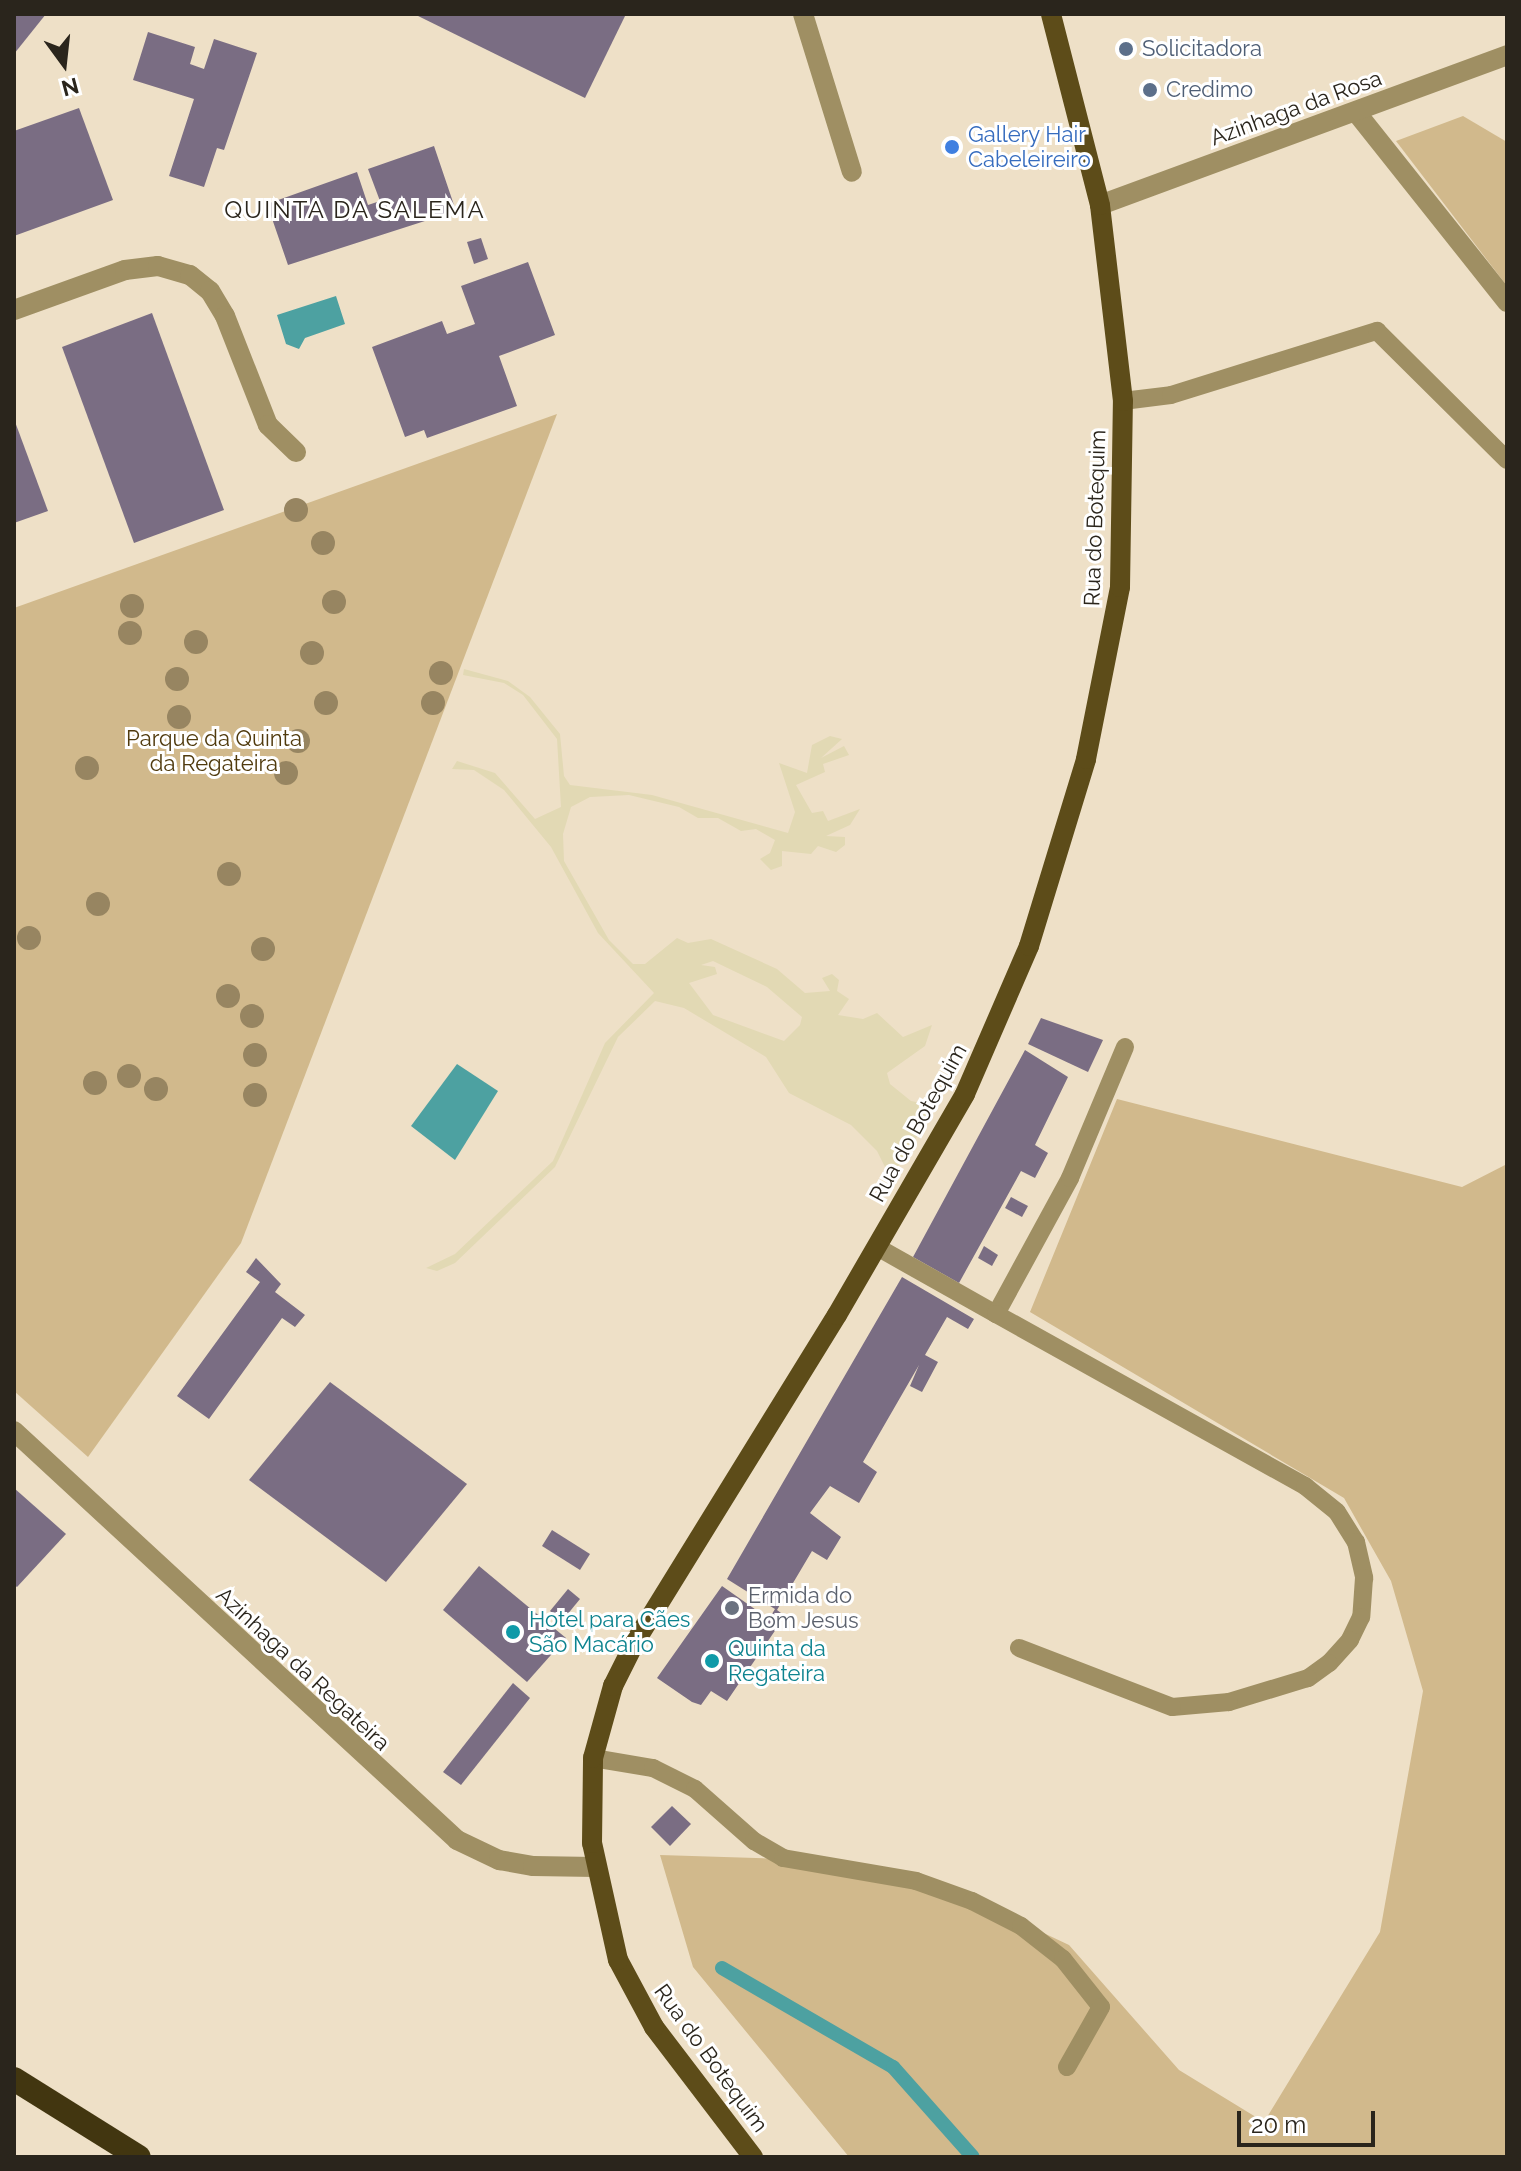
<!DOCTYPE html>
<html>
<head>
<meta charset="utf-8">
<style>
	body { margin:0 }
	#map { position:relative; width:1521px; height:2171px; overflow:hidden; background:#eee0c7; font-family:Raleway,sans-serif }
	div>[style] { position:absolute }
	.green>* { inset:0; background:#d1b98c }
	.sand>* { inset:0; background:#e2d9b4 }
	.water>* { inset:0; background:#4da1a1 }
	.stream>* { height:14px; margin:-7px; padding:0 7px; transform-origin:7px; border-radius:7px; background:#4da1a1 }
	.building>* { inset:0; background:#7a6d83 }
	.service>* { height:18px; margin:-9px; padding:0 9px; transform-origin:9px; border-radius:9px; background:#9f8f63 }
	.minor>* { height:20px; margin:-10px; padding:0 10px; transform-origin:10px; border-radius:10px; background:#9f8f63 }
	.primary>* { height:20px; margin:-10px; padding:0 10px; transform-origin:10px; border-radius:10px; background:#5d4c19 }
	.motorway>* { height:24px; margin:-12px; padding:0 12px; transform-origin:12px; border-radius:12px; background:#423610 }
	.trees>* { width:24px; height:24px; margin:-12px; border-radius:50%; background:#978561 }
	.dots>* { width:22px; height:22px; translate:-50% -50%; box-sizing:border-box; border:4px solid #fff; border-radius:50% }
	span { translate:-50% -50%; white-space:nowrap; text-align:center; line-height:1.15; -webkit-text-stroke:6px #fff; paint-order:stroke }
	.service-label { font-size:22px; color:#4e5e75 }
	.left { translate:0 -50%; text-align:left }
	.street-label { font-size:22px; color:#2a251c }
	.shop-label { font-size:22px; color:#366cbe }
	.park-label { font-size:22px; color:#503a0d }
	.worship-label { font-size:22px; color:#5b616d }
	.culture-label { font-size:22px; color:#0d838f }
	.neighbourhood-label { font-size:24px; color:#2a251c; letter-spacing:2px }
	.frame { position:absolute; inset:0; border:16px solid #2a251c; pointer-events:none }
	.north { position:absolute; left:24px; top:24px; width:80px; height:80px; -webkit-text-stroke:6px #fff; paint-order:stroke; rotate:165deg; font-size:22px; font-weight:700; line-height:32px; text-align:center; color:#2a251c }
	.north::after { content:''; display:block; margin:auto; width:28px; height:36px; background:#2a251c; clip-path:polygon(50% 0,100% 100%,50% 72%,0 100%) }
	.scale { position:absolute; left:1237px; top:2111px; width:138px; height:36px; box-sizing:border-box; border:4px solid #2a251c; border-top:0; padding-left:10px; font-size:24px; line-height:28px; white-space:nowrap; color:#2a251c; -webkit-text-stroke:6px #fff; paint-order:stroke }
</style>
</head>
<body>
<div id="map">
	<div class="green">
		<i style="clip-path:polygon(1463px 116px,1507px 142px,1507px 286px,1396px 141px)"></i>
		<i style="clip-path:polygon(557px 414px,241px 1243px,88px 1457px,14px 1391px,14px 608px)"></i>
		<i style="clip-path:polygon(1117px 1099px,1462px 1187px,1507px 1164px,1507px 2157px,849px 2157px,693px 1967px,660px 1855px,815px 1860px,993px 1909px,1069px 1945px,1179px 2070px,1264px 2122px,1380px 1932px,1423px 1691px,1391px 1581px,1344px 1498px,1030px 1312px)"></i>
	</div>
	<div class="sand">
		<i style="clip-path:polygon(evenodd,464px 669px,508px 681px,530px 697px,560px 734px,564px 776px,570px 785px,652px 795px,788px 833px,795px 812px,779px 763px,807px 773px,812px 745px,830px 736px,842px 739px,821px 758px,844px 746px,849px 755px,823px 764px,825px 772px,796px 785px,812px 813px,823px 811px,828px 821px,860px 809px,850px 825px,826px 836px,845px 837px,845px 845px,836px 852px,818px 846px,811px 854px,782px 851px,782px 866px,771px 870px,760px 859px,770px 853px,775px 840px,756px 829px,741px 831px,718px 818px,698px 818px,679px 807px,629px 795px,590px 797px,571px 807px,563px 834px,564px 861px,609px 940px,633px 964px,645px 964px,677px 938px,688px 943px,711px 939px,777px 969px,805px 993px,830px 991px,822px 978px,832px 974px,839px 980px,837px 991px,849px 999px,838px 1015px,863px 1019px,877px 1013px,903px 1037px,932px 1025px,925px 1046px,887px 1073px,890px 1084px,911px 1101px,931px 1105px,945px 1091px,891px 1179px,877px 1151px,851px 1125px,789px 1093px,766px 1057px,684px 1008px,655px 1001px,618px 1037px,555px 1167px,455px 1263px,437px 1271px,426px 1268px,455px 1254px,553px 1161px,605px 1043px,654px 993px,598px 933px,551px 847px,504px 790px,474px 770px,452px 769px,457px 761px,495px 773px,535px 819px,561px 807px,557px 739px,523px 695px,504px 683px,463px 675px,464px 669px,713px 961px,767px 987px,802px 1017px,800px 1025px,784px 1041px,713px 1015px,689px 983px,717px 974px,715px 967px,701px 965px,713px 961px)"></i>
	</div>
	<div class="water">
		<i style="clip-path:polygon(336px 296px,345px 324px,305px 338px,299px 349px,286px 344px,277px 315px)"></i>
		<i style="clip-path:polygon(457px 1064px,498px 1091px,455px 1160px,411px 1126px)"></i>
	</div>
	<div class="stream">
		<i style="left:722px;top:1968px;width:198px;rotate:30.1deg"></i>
		<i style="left:893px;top:2067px;width:120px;rotate:48.4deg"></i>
	</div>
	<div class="building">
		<i style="clip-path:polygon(14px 14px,46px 14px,14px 54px)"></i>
		<i style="clip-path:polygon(414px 14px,626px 14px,585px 98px)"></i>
		<i style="clip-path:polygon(148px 32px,195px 47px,190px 64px,204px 69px,214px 39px,257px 53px,224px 150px,217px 148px,204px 187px,169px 176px,194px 99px,133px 80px)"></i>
		<i style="clip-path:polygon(79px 108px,113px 200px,14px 236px,14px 131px)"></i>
		<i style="clip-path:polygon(434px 146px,456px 211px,288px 265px,267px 204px,357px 172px,368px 205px,380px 201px,368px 169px)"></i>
		<i style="clip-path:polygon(481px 238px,488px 259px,474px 264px,467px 242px)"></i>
		<i style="clip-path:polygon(528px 262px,555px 335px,499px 356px,517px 406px,427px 438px,424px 430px,405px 437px,372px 347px,442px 321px,447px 334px,475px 324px,461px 286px)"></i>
		<i style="clip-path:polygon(152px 313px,224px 510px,134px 543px,62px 347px)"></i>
		<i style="clip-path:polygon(14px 419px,48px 511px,14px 523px)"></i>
		<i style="clip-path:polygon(1041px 1018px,1103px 1040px,1088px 1072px,1028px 1044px)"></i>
		<i style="clip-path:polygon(1025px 1050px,1068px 1077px,1035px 1145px,1048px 1153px,1035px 1178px,1021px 1171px,959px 1283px,913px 1257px)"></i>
		<i style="clip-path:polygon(1011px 1197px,1028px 1206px,1022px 1217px,1005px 1208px)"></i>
		<i style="clip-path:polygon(984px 1246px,998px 1255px,992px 1266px,978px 1258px)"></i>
		<i style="clip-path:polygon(256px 1258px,281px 1284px,275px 1292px,305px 1315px,295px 1327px,282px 1318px,209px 1419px,177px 1396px,260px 1282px,246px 1272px)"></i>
		<i style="clip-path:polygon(902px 1277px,974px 1319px,968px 1329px,947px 1317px,925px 1355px,938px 1362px,922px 1392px,910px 1386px,919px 1365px,863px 1462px,877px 1472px,859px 1503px,830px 1486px,810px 1513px,841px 1537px,827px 1560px,812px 1551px,777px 1610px,785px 1616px,727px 1701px,711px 1691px,701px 1705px,692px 1702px,657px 1678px,722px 1586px,769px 1619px,775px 1609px,727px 1579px)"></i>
		<i style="clip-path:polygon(330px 1382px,467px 1484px,386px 1582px,249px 1480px)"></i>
		<i style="clip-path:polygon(14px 1488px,66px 1534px,17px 1587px,14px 1585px)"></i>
		<i style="clip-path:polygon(552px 1530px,590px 1554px,580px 1570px,542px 1546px)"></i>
		<i style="clip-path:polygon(479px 1566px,566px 1638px,527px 1682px,443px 1610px)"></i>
		<i style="clip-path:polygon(568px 1589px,580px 1599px,562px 1621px,550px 1611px)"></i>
		<i style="clip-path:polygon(513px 1683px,530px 1698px,461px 1785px,443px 1772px)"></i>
		<i style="clip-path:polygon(672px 1806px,691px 1824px,670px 1846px,651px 1827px)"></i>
	</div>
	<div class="service">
		<i style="left:1123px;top:401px;width:48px;rotate:-7.1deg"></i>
		<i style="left:1171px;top:395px;width:216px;rotate:-17.3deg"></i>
		<i style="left:1377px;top:331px;width:183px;rotate:44.8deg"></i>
		<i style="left:877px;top:1247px;width:137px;rotate:29.4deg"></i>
		<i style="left:996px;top:1314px;width:155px;rotate:-61.4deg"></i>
		<i style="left:1070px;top:1178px;width:142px;rotate:-67.2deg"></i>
		<i style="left:996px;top:1314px;width:354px;rotate:29.1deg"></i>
		<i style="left:1305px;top:1486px;width:41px;rotate:39.1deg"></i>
		<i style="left:1337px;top:1512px;width:36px;rotate:58deg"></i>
		<i style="left:1356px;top:1542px;width:37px;rotate:77deg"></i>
		<i style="left:1364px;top:1578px;width:39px;rotate:94deg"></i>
		<i style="left:1361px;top:1617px;width:25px;rotate:116deg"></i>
		<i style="left:1350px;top:1640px;width:31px;rotate:132deg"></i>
		<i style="left:1329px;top:1663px;width:26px;rotate:144deg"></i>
		<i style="left:1308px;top:1678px;width:83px;rotate:163.1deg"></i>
		<i style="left:1229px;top:1702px;width:57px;rotate:175deg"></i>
		<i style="left:1172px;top:1707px;width:164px;rotate:-158.9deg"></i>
		<i style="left:593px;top:1758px;width:61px;rotate:9.5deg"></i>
		<i style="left:653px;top:1768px;width:47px;rotate:26.6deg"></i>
		<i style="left:695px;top:1789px;width:79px;rotate:41.4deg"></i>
		<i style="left:754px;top:1841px;width:34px;rotate:30deg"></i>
		<i style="left:783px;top:1858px;width:135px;rotate:9.8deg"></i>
		<i style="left:916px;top:1881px;width:59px;rotate:19.7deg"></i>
		<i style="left:972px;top:1901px;width:55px;rotate:27deg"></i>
		<i style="left:1021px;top:1926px;width:53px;rotate:38.2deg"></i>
		<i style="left:1063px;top:1959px;width:61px;rotate:51.6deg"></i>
		<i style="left:1101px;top:2007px;width:69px;rotate:119.5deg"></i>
	</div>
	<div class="minor">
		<i style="left:803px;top:14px;width:165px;rotate:72.8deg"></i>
		<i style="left:1356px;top:112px;width:243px;rotate:51.5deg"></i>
		<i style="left:1100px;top:205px;width:434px;rotate:-20.2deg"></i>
		<i style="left:14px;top:310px;width:118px;rotate:-19.8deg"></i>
		<i style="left:125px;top:270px;width:33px;rotate:-7deg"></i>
		<i style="left:158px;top:266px;width:33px;rotate:16deg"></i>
		<i style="left:190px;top:275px;width:26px;rotate:39deg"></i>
		<i style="left:210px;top:291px;width:29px;rotate:59deg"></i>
		<i style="left:225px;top:316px;width:117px;rotate:68.5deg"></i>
		<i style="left:268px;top:425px;width:39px;rotate:44deg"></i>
		<i style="left:14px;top:1431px;width:603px;rotate:42.71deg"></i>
		<i style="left:457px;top:1840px;width:47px;rotate:25.5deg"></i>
		<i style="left:499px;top:1860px;width:35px;rotate:10deg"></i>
		<i style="left:533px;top:1866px;width:62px;rotate:0.9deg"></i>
	</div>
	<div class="primary">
		<i style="left:753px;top:2157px;width:163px;rotate:-127.3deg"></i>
		<i style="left:654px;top:2027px;width:76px;rotate:-118.2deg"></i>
		<i style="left:618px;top:1960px;width:120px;rotate:-102.5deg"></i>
		<i style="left:592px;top:1843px;width:85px;rotate:-89.3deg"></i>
		<i style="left:593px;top:1758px;width:75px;rotate:-74.5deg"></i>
		<i style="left:613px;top:1686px;width:49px;rotate:-63.4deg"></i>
		<i style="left:635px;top:1642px;width:384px;rotate:-58.3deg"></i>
		<i style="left:837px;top:1315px;width:255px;rotate:-59.9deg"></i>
		<i style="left:965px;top:1094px;width:161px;rotate:-66.6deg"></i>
		<i style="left:1029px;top:946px;width:195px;rotate:-73deg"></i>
		<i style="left:1086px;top:759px;width:175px;rotate:-78.8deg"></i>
		<i style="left:1120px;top:587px;width:186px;rotate:-89.1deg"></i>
		<i style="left:1123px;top:401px;width:197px;rotate:-96.7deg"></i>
		<i style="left:1100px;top:205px;width:197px;rotate:-104.4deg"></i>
	</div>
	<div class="motorway">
		<i style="left:14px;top:2079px;width:147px;rotate:32deg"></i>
	</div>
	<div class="trees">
		<i style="left:296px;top:510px"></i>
		<i style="left:323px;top:543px"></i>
		<i style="left:334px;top:602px"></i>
		<i style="left:132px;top:606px"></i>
		<i style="left:130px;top:633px"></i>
		<i style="left:196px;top:642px"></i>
		<i style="left:312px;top:653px"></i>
		<i style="left:441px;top:673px"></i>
		<i style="left:177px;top:679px"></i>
		<i style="left:326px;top:703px"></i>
		<i style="left:433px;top:703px"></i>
		<i style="left:179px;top:717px"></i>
		<i style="left:298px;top:741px"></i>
		<i style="left:87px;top:768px"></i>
		<i style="left:286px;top:773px"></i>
		<i style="left:229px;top:874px"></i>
		<i style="left:98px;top:904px"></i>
		<i style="left:29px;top:938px"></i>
		<i style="left:263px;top:949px"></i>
		<i style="left:228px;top:996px"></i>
		<i style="left:252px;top:1016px"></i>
		<i style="left:255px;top:1055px"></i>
		<i style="left:129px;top:1076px"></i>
		<i style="left:95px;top:1083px"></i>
		<i style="left:156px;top:1089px"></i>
		<i style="left:255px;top:1095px"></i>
	</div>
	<div class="dots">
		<i style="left:1126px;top:49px;background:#5c6f8a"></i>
		<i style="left:1150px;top:90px;background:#5c6f8a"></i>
		<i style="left:952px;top:147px;background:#3f7fe0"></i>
		<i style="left:732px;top:1608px;background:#6b7280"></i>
		<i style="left:513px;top:1632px;background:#0f9aa8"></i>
		<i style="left:712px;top:1661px;background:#0f9aa8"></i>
	</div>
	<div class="service-label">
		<span class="left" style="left:1142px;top:49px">Solicitadora</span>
		<span class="left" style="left:1166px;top:90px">Credimo</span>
	</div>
	<div class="street-label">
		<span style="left:1296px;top:108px;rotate:-20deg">Azinhaga da Rosa</span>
		<span style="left:1095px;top:518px;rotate:-88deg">Rua do Botequim</span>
		<span style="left:918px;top:1123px;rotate:-61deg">Rua do Botequim</span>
		<span style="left:303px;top:1669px;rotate:43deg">Azinhaga da Regateira</span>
		<span style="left:711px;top:2058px;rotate:54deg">Rua do Botequim</span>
	</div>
	<div class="shop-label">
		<span class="left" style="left:968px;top:147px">Gallery Hair<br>Cabeleireiro</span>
	</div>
	<div class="park-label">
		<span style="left:214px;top:751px">Parque da Quinta<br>da Regateira</span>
	</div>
	<div class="worship-label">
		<span class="left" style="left:748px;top:1608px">Ermida do<br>Bom Jesus</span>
	</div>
	<div class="culture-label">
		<span class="left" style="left:529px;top:1632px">Hotel para Cães<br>São Macário</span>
		<span class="left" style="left:728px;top:1661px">Quinta da<br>Regateira</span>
	</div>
	<div class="neighbourhood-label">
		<span style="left:355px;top:210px">QUINTA DA SALEMA</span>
	</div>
	<div class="frame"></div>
	<div class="north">N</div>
	<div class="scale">20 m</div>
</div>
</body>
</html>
